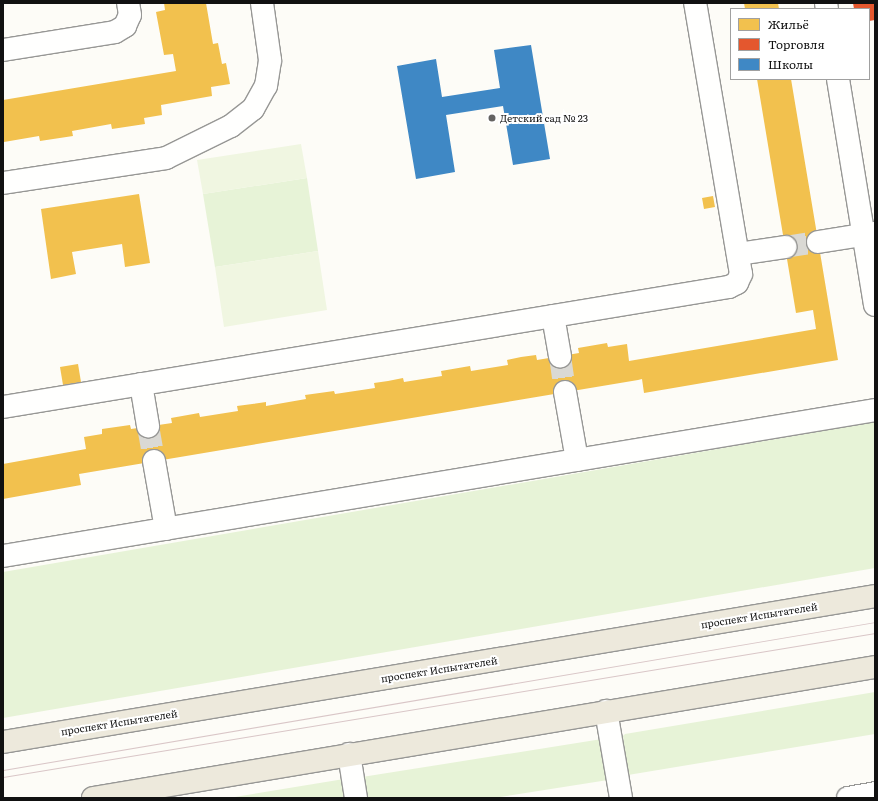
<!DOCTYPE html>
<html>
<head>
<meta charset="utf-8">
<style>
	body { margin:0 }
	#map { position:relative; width:878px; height:801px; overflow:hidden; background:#fdfcf7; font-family:Literata,serif }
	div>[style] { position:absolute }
	.green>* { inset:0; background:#e7f3d7 }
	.pitch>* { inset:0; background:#f0f6e1 }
	.homes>* { inset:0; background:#f2c14e }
	.shops>* { inset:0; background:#e4572e }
	.schools>* { inset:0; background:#3f88c5 }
	.minor-tunnel>* { height:22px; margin-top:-11px; transform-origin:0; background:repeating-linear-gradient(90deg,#dad9d4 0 22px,transparent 0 33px) }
	.roads { filter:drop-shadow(1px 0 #979795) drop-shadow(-1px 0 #979795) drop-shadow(0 1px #979795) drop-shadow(0 -1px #979795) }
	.minor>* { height:22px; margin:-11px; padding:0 11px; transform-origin:11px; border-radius:11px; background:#fffffe }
	.major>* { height:22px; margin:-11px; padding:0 11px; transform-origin:11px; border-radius:11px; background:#ede9dc }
	.tram>* { height:1px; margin:-0.5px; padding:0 0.5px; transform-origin:0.5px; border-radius:0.5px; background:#d9c6c7 }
	.dots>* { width:11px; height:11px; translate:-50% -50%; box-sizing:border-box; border:2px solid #fff; border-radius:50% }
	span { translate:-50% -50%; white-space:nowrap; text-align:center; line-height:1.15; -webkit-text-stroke:4px #fff; paint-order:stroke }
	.poi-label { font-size:10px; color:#111 }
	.left { translate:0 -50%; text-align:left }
	.street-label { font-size:10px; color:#111 }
	.frame { position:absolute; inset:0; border:4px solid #111; pointer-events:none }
	.legend { position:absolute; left:730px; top:8px; width:140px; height:72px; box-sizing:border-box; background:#fff; border:1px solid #a0a0a0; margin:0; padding:5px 7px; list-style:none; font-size:12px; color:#111 }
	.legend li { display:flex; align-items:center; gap:8px; height:20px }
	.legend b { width:20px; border:1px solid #a0a0a0 }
</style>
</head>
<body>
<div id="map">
	<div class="green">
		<i style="clip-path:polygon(307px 178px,318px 251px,215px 267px,203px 194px)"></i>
		<i style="clip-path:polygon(875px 422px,875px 568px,3px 718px,3px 572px)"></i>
		<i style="clip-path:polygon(875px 692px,875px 734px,628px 775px,623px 736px,625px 734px)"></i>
		<i style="clip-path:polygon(602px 739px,608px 780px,494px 798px,366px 798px,362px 777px)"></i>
		<i style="clip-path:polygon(344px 779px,347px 798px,229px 798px)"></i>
	</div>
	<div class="pitch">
		<i style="clip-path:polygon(301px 144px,307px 178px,203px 194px,197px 160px)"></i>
		<i style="clip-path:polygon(318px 251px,327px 310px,224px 327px,215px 267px)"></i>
	</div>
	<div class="homes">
		<i style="clip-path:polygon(164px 3px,206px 3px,213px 44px,218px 43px,222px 64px,226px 63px,230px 84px,211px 87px,212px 96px,161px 105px,162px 115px,144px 118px,145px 124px,112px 129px,111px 124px,72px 131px,73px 136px,40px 141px,39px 136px,4px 142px,3px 147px,3px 100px,176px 71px,173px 54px,164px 55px,156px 12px,165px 10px)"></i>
		<i style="clip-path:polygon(744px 3px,778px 3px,779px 9px,745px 9px)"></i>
		<i style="clip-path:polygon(757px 79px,791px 79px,838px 360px,644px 393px,642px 379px,638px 380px,79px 474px,81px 485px,3px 499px,3px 464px,86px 449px,84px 437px,102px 434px,102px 429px,130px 425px,131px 429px,172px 423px,171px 418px,199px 413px,200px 417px,238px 411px,237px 406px,266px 402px,266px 406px,306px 399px,305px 395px,334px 391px,335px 394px,375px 388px,374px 383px,388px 381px,403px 378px,404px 382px,442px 376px,441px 371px,470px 366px,471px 371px,508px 365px,507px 360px,521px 357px,536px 355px,537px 360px,579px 353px,578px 348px,607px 343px,608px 347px,627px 344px,629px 361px,816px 329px,813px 310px,796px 313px)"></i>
		<i style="clip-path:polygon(139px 194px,150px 263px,125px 267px,122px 244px,72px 252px,76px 274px,51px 279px,41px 209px)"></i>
		<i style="clip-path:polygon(713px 196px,715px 207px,704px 209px,702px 198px)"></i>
		<i style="clip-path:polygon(78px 364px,81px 382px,63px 385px,60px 367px)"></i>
	</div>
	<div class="shops">
		<i style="clip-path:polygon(853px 3px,875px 3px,875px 20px,869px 21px,869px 9px,854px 9px)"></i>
	</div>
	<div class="schools">
		<i style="clip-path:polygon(531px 45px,550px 159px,513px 165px,503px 106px,446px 115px,455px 172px,416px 179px,397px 66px,436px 59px,442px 97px,500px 88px,494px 50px)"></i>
	</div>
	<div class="minor-tunnel">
		<i style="left:785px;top:247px;width:33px;rotate:-9deg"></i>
		<i style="left:560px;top:356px;width:36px;rotate:82deg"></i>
		<i style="left:148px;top:426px;width:36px;rotate:80deg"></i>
	</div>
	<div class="roads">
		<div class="minor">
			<i style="left:826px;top:3px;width:6px;rotate:81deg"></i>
			<i style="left:3px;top:50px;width:113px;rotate:-9.1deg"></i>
			<i style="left:115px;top:32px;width:12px;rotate:-31deg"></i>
			<i style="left:125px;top:26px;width:12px;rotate:-66deg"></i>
			<i style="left:130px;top:15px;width:12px;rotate:-99deg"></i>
			<i style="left:838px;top:79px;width:229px;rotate:80.7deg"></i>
			<i style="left:3px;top:183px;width:165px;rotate:-8.7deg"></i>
			<i style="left:166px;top:158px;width:72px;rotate:-26.2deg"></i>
			<i style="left:231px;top:126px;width:28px;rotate:-38deg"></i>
			<i style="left:253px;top:109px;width:26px;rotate:-61deg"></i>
			<i style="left:266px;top:86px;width:26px;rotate:-81deg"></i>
			<i style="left:270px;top:60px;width:58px;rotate:-98deg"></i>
			<i style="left:818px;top:242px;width:58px;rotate:-9deg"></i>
			<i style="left:738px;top:254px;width:48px;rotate:-8.5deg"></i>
			<i style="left:553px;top:316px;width:41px;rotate:80.1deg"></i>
			<i style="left:141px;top:384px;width:43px;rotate:80.5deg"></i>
			<i style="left:565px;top:392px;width:69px;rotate:80deg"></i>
			<i style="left:3px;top:407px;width:736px;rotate:-9.39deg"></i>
			<i style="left:729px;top:287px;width:9px;rotate:-27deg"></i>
			<i style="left:737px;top:283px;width:10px;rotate:-66deg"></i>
			<i style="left:741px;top:274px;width:275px;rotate:-99.6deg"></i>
			<i style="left:154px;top:461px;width:69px;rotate:80deg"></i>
			<i style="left:3px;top:556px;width:884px;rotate:-9.5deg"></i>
			<i style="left:606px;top:711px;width:88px;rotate:80.2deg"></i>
			<i style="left:349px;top:754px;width:45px;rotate:81deg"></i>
			<i style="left:848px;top:798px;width:27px;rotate:-10deg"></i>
		</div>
		<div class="major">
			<i style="left:3px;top:742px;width:884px;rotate:-9.5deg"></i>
			<i style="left:93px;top:798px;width:793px;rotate:-9.51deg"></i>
		</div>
	</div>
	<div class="tram">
		<i style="left:3px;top:770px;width:884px;rotate:-9.63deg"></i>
		<i style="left:3px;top:777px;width:884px;rotate:-9.38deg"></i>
	</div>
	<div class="dots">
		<i style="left:492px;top:118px;background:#646362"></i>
	</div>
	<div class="poi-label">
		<span class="left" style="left:500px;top:118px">Детский сад № 23</span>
	</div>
	<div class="street-label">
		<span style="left:759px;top:615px;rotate:-9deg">проспект Испытателей</span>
		<span style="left:439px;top:669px;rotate:-9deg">проспект Испытателей</span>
		<span style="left:119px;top:722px;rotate:-9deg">проспект Испытателей</span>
	</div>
	<div class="frame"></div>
	<ul class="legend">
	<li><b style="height:11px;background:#f2c14e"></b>Жильё</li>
	<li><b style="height:11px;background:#e4572e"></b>Торговля</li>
	<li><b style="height:11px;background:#3f88c5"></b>Школы</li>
	</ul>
</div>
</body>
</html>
